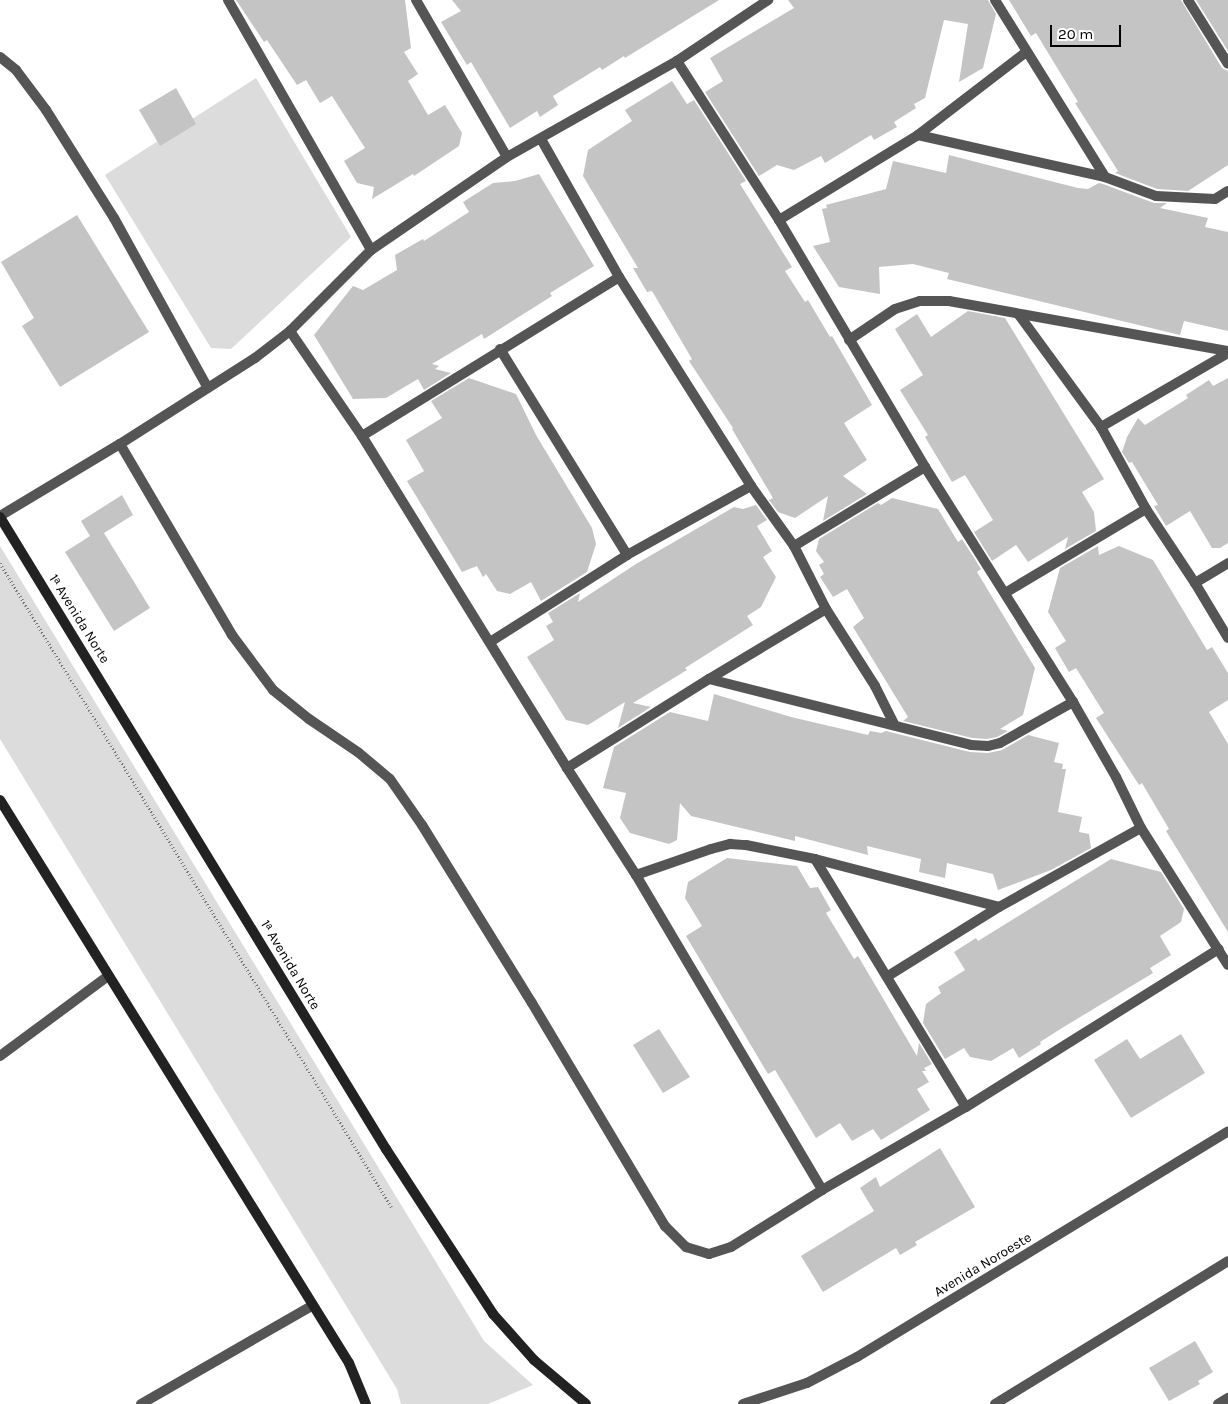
<!DOCTYPE html>
<html>
<head>
<meta charset="utf-8">
<style>
	body { margin:0 }
	#map { position:relative; width:1228px; height:1404px; overflow:hidden; background:#fff; font-family:Karla,sans-serif }
	div>[style] { position:absolute }
	.green>* { inset:0; background:#dcdcdc }
	.building>* { inset:0; background:#c4c4c4 }
	.path>* { height:3px; margin-top:-1.5px; transform-origin:0; background:repeating-linear-gradient(90deg,#777 0 1px,transparent 0 3.5px) }
	.minor>* { height:10px; margin:-5px; padding:0 5px; transform-origin:5px; border-radius:5px; background:#555 }
	.tertiary>* { height:10px; margin:-5px; padding:0 5px; transform-origin:5px; border-radius:5px; background:#555 }
	.secondary>* { height:10px; margin:-5px; padding:0 5px; transform-origin:5px; border-radius:5px; background:#222 }
	span { translate:-50% -50%; white-space:nowrap; text-align:center; line-height:1.15; -webkit-text-stroke:4.5px #fff; paint-order:stroke }
	.street-label { font-size:14px; color:#000 }
	.scale { position:absolute; left:1050px; top:25px; width:71px; height:22px; box-sizing:border-box; border:2px solid #000; border-top:0; padding-left:6px; font-size:15px; line-height:18px; white-space:nowrap; color:#000; -webkit-text-stroke:4px #fff; paint-order:stroke }
</style>
</head>
<body>
<div id="map">
	<div class="green">
		<i style="clip-path:polygon(256px 78px,351px 237px,231px 349px,211px 348px,105px 175px)"></i>
		<i style="clip-path:polygon(0 546px,484px 1341px,533px 1385px,488px 1404px,401px 1404px,397px 1389px,0 739px)"></i>
	</div>
	<div class="building">
		<i style="clip-path:polygon(236px 0,405px 0,411px 48px,404px 52px,418px 74px,408px 81px,428px 115px,445px 105px,462px 133px,459px 146px,414px 176px,413px 174px,372px 199px,374px 187px,357px 183px,344px 161px,365px 148px,332px 96px,320px 103px,306px 80px,297px 85px,267px 40px,264px 42px)"></i>
		<i style="clip-path:polygon(452px 0,719px 0,625px 58px,624px 56px,602px 70px,600px 67px,553px 96px,558px 105px,540px 117px,537px 111px,510px 128px,471px 62px,467px 65px,441px 22px,461px 11px)"></i>
		<i style="clip-path:polygon(788px 0,988px 0,996px 14px,983px 68px,959px 82px,968px 24px,944px 20px,925px 98px,914px 104px,916px 108px,894px 122px,897px 127px,874px 140px,871px 135px,825px 163px,821px 156px,794px 170px,777px 165px,759px 176px,705px 92px,723px 81px,710px 58px,794px 8px)"></i>
		<i style="clip-path:polygon(1009px 0,1181px 0,1222px 68px,1228px 71px,1228px 165px,1188px 191px,1157px 189px,1115px 173px,1118px 171px,1075px 103px,1078px 102px,1036px 33px,1031px 36px)"></i>
		<i style="clip-path:polygon(1196px 0,1228px 0,1228px 51px)"></i>
		<i style="clip-path:polygon(672px 81px,687px 104px,694px 100px,746px 181px,740px 184px,792px 267px,785px 271px,805px 302px,808px 300px,830px 337px,832px 336px,872px 405px,844px 423px,867px 460px,843px 476px,867px 494px,823px 521px,828px 496px,795px 518px,778px 512px,769px 500px,773px 498px,732px 429px,733px 428px,689px 361px,692px 359px,652px 291px,647px 292px,633px 268px,638px 268px,583px 176px,588px 150px,632px 121px,625px 110px)"></i>
		<i style="clip-path:polygon(176px 88px,196px 124px,160px 146px,139px 110px)"></i>
		<i style="clip-path:polygon(949px 155px,1078px 188px,1088px 189px,1099px 183px,1103px 184px,1154px 203px,1167px 203px,1160px 208px,1208px 218px,1205px 227px,1228px 232px,1228px 331px,1184px 321px,1180px 335px,947px 279px,949px 273px,913px 264px,879px 267px,880px 294px,839px 287px,813px 246px,830px 242px,822px 209px,827px 208px,826px 205px,886px 189px,893px 161px,946px 173px)"></i>
		<i style="clip-path:polygon(539px 174px,594px 266px,550px 293px,552px 296px,484px 339px,482px 334px,432px 364px,439px 366px,435px 369px,451px 373px,424px 390px,418px 379px,386px 398px,353px 399px,314px 335px,353px 286px,363px 290px,397px 270px,395px 255px,423px 239px,424px 241px,469px 212px,463px 202px,493px 183px,515px 181px)"></i>
		<i style="clip-path:polygon(77px 215px,149px 332px,60px 387px,22px 326px,34px 318px,1px 262px)"></i>
		<i style="clip-path:polygon(968px 311px,1005px 318px,1104px 479px,1082px 492px,1094px 512px,1096px 531px,1065px 549px,1068px 537px,1028px 562px,1016px 545px,992px 561px,974px 532px,993px 520px,965px 475px,952px 482px,925px 437px,928px 435px,900px 390px,923px 375px,895px 329px,917px 314px,931px 337px)"></i>
		<i style="clip-path:polygon(469px 378px,516px 394px,536px 435px,592px 528px,596px 544px,587px 572px,541px 601px,531px 582px,510px 594px,497px 591px,486px 574px,483px 577px,477px 566px,462px 572px,407px 481px,424px 471px,406px 440px,442px 418px,431px 401px)"></i>
		<i style="clip-path:polygon(1228px 378px,1228px 543px,1220px 548px,1212px 548px,1190px 511px,1166px 526px,1154px 506px,1158px 505px,1132px 462px,1129px 463px,1122px 452px,1127px 437px,1138px 418px,1145px 425px,1188px 398px,1186px 395px,1209px 380px,1213px 386px)"></i>
		<i style="clip-path:polygon(122px 495px,133px 515px,104px 533px,150px 608px,114px 631px,65px 552px,90px 536px,81px 521px)"></i>
		<i style="clip-path:polygon(892px 498px,938px 509px,958px 542px,962px 539px,981px 569px,977px 572px,1035px 668px,1023px 715px,1000px 729px,1008px 731px,997px 737px,987px 739px,972px 738px,903px 721px,908px 717px,853px 627px,864px 618px,847px 589px,833px 597px,820px 577px,824px 574px,819px 565px,824px 562px,816px 551px,819px 539px,878px 503px,881px 505px)"></i>
		<i style="clip-path:polygon(756px 505px,767px 520px,757px 526px,772px 551px,763px 557px,776px 577px,761px 607px,747px 616px,753px 625px,685px 668px,687px 670px,633px 703px,651px 707px,618px 728px,625px 702px,588px 725px,566px 720px,527px 657px,554px 640px,546px 626px,553px 622px,548px 613px,580px 593px,578px 602px,636px 564px,734px 507px,743px 509px)"></i>
		<i style="clip-path:polygon(1098px 546px,1099px 555px,1119px 546px,1153px 560px,1207px 650px,1212px 647px,1228px 673px,1228px 700px,1209px 712px,1228px 744px,1228px 932px,1166px 831px,1169px 829px,1142px 783px,1139px 785px,1096px 718px,1104px 713px,1076px 668px,1069px 672px,1055px 648px,1066px 641px,1048px 612px,1060px 568px)"></i>
		<i style="clip-path:polygon(714px 694px,791px 717px,868px 735px,870px 731px,881px 733px,886px 731px,970px 752px,988px 753px,1002px 750px,1028px 735px,1059px 743px,1054px 762px,1063px 764px,1062px 769px,1066px 769px,1058px 812px,1082px 817px,1079px 832px,1089px 834px,1091px 848px,1051px 870px,998px 890px,993px 874px,947px 863px,945px 878px,919px 872px,921px 859px,867px 846px,868px 855px,795px 836px,795px 841px,691px 816px,680px 803px,677px 840px,669px 844px,630px 833px,620px 818px,626px 793px,603px 788px,614px 747px,670px 712px,708px 721px)"></i>
		<i style="clip-path:polygon(727px 858px,797px 866px,810px 888px,818px 887px,831px 910px,826px 913px,854px 959px,858px 956px,917px 1056px,919px 1043px,932px 1064px,924px 1068px,926px 1071px,922px 1071px,929px 1082px,917px 1089px,930px 1110px,881px 1140px,873px 1129px,852px 1141px,840px 1123px,816px 1138px,775px 1070px,768px 1074px,686px 936px,702px 926px,685px 898px,688px 882px)"></i>
		<i style="clip-path:polygon(1111px 859px,1161px 872px,1184px 909px,1181px 922px,1160px 936px,1171px 955px,1150px 968px,1153px 973px,1062px 1028px,1040px 1042px,1041px 1044px,1019px 1058px,1013px 1048px,991px 1061px,970px 1057px,964px 1048px,945px 1059px,923px 1023px,926px 1004px,941px 993px,938px 987px,965px 970px,954px 952px,976px 938px,978px 941px)"></i>
		<i style="clip-path:polygon(659px 1029px,690px 1077px,663px 1093px,633px 1045px)"></i>
		<i style="clip-path:polygon(1181px 1034px,1205px 1073px,1131px 1118px,1094px 1060px,1127px 1039px,1140px 1059px)"></i>
		<i style="clip-path:polygon(940px 1148px,975px 1207px,915px 1242px,917px 1245px,900px 1255px,896px 1248px,823px 1292px,801px 1256px,874px 1211px,860px 1188px,876px 1177px,880px 1187px)"></i>
		<i style="clip-path:polygon(1195px 1341px,1213px 1372px,1198px 1381px,1200px 1384px,1169px 1401px,1149px 1368px)"></i>
	</div>
	<div class="path">
		<i style="left:0;top:563px;width:755px;rotate:58.71deg"></i>
	</div>
	<div class="minor">
		<i style="left:228px;top:0;width:288px;rotate:60.2deg"></i>
		<i style="left:416px;top:0;width:181px;rotate:59.9deg"></i>
		<i style="left:995px;top:0;width:208px;rotate:58.1deg"></i>
		<i style="left:1188px;top:0;width:75px;rotate:58deg"></i>
		<i style="left:0;top:57px;width:21px;rotate:39deg"></i>
		<i style="left:16px;top:70px;width:50px;rotate:53.1deg"></i>
		<i style="left:46px;top:110px;width:128px;rotate:57.8deg"></i>
		<i style="left:114px;top:218px;width:194px;rotate:61.1deg"></i>
		<i style="left:677px;top:61px;width:189px;rotate:57.3deg"></i>
		<i style="left:779px;top:220px;width:287px;rotate:59.4deg"></i>
		<i style="left:925px;top:467px;width:278px;rotate:57.8deg"></i>
		<i style="left:1073px;top:702px;width:86px;rotate:60.2deg"></i>
		<i style="left:1116px;top:777px;width:57px;rotate:63.9deg"></i>
		<i style="left:1141px;top:828px;width:162px;rotate:57.6deg"></i>
		<i style="left:918px;top:135px;width:136px;rotate:-37.5deg"></i>
		<i style="left:541px;top:139px;width:159px;rotate:60.5deg"></i>
		<i style="left:619px;top:277px;width:247px;rotate:57.7deg"></i>
		<i style="left:751px;top:486px;width:74px;rotate:54.4deg"></i>
		<i style="left:794px;top:546px;width:71px;rotate:63.1deg"></i>
		<i style="left:826px;top:609px;width:91px;rotate:57.5deg"></i>
		<i style="left:875px;top:686px;width:42px;rotate:63.4deg"></i>
		<i style="left:779px;top:220px;width:163px;rotate:-31.4deg"></i>
		<i style="left:918px;top:135px;width:192px;rotate:12.7deg"></i>
		<i style="left:1105px;top:177px;width:54px;rotate:20.4deg"></i>
		<i style="left:1156px;top:196px;width:59px;rotate:2.9deg"></i>
		<i style="left:1215px;top:199px;width:15px;rotate:-32deg"></i>
		<i style="left:1019px;top:315px;width:139px;rotate:53.8deg"></i>
		<i style="left:1101px;top:427px;width:94px;rotate:61.2deg"></i>
		<i style="left:1146px;top:509px;width:89px;rotate:56.5deg"></i>
		<i style="left:1195px;top:583px;width:64px;rotate:59deg"></i>
		<i style="left:290px;top:331px;width:127px;rotate:55.6deg"></i>
		<i style="left:362px;top:436px;width:390px;rotate:58.3deg"></i>
		<i style="left:567px;top:768px;width:127px;rotate:57.2deg"></i>
		<i style="left:636px;top:875px;width:366px;rotate:59.4deg"></i>
		<i style="left:849px;top:340px;width:55px;rotate:-34deg"></i>
		<i style="left:895px;top:309px;width:26px;rotate:-18deg"></i>
		<i style="left:920px;top:301px;width:29px"></i>
		<i style="left:949px;top:301px;width:283px;rotate:10.2deg"></i>
		<i style="left:500px;top:349px;width:242px;rotate:58.3deg"></i>
		<i style="left:1101px;top:427px;width:147px;rotate:-30.2deg"></i>
		<i style="left:362px;top:436px;width:302px;rotate:-31.7deg"></i>
		<i style="left:120px;top:444px;width:221px;rotate:59.6deg"></i>
		<i style="left:232px;top:635px;width:69px;rotate:53.3deg"></i>
		<i style="left:273px;top:690px;width:46px;rotate:38.9deg"></i>
		<i style="left:309px;top:719px;width:60px;rotate:34.2deg"></i>
		<i style="left:359px;top:753px;width:40px;rotate:40deg"></i>
		<i style="left:390px;top:779px;width:56px;rotate:55.2deg"></i>
		<i style="left:422px;top:825px;width:209px;rotate:58.3deg"></i>
		<i style="left:532px;top:1003px;width:260px;rotate:59.2deg"></i>
		<i style="left:665px;top:1226px;width:30px;rotate:45deg"></i>
		<i style="left:686px;top:1247px;width:24px;rotate:17deg"></i>
		<i style="left:709px;top:1254px;width:23px;rotate:-18deg"></i>
		<i style="left:731px;top:1247px;width:107px;rotate:-32.1deg"></i>
		<i style="left:822px;top:1190px;width:166px;rotate:-30deg"></i>
		<i style="left:966px;top:1107px;width:298px;rotate:-32deg"></i>
		<i style="left:0;top:516px;width:140px;rotate:-31deg"></i>
		<i style="left:120px;top:444px;width:160px;rotate:-32.5deg"></i>
		<i style="left:255px;top:358px;width:44px;rotate:-37.6deg"></i>
		<i style="left:290px;top:331px;width:115px;rotate:-45deg"></i>
		<i style="left:371px;top:250px;width:165px;rotate:-34.4deg"></i>
		<i style="left:507px;top:157px;width:195px;rotate:-29.5deg"></i>
		<i style="left:677px;top:61px;width:110px;rotate:-33.8deg"></i>
		<i style="left:794px;top:546px;width:153px;rotate:-31.1deg"></i>
		<i style="left:1195px;top:583px;width:39px;rotate:-31deg"></i>
		<i style="left:1005px;top:593px;width:164px;rotate:-30.8deg"></i>
		<i style="left:490px;top:642px;width:162px;rotate:-32.4deg"></i>
		<i style="left:627px;top:555px;width:142px;rotate:-29.1deg"></i>
		<i style="left:709px;top:679px;width:136px;rotate:-30.9deg"></i>
		<i style="left:567px;top:768px;width:168px;rotate:-32.1deg"></i>
		<i style="left:709px;top:679px;width:270px;rotate:14.1deg"></i>
		<i style="left:971px;top:745px;width:17px;rotate:3deg"></i>
		<i style="left:988px;top:746px;width:12px;rotate:-14deg"></i>
		<i style="left:1000px;top:743px;width:84px;rotate:-29.3deg"></i>
		<i style="left:815px;top:859px;width:290px;rotate:58.7deg"></i>
		<i style="left:636px;top:875px;width:79px;rotate:-19.1deg"></i>
		<i style="left:711px;top:849px;width:20px;rotate:-15deg"></i>
		<i style="left:730px;top:844px;width:16px;rotate:4deg"></i>
		<i style="left:746px;top:845px;width:70px;rotate:11.5deg"></i>
		<i style="left:815px;top:859px;width:190px;rotate:14.6deg"></i>
		<i style="left:999px;top:907px;width:162px;rotate:-29.1deg"></i>
		<i style="left:888px;top:976px;width:131px;rotate:-31.9deg"></i>
		<i style="left:0;top:1056px;width:134px;rotate:-36.5deg"></i>
		<i style="left:141px;top:1404px;width:198px;rotate:-29.9deg"></i>
		<i style="left:1218px;top:1404px;width:12px;rotate:-31deg"></i>
	</div>
	<div class="tertiary">
		<i style="left:743px;top:1404px;width:67px;rotate:-18.2deg"></i>
		<i style="left:807px;top:1383px;width:56px;rotate:-27.5deg"></i>
		<i style="left:857px;top:1357px;width:434px;rotate:-31.3deg"></i>
		<i style="left:995px;top:1404px;width:273px;rotate:-31.5deg"></i>
	</div>
	<div class="secondary">
		<i style="left:0;top:517px;width:741px;rotate:58.59deg"></i>
		<i style="left:386px;top:1149px;width:197px;rotate:57deg"></i>
		<i style="left:493px;top:1314px;width:62px;rotate:48.3deg"></i>
		<i style="left:534px;top:1360px;width:68px;rotate:40.2deg"></i>
		<i style="left:0;top:800px;width:662px;rotate:58.21deg"></i>
		<i style="left:349px;top:1363px;width:44px;rotate:67.5deg"></i>
	</div>
	<div class="street-label">
		<span style="left:79px;top:619px;rotate:58deg">1ᵃ Avenida Norte</span>
		<span style="left:290px;top:965px;rotate:59deg">1ᵃ Avenida Norte</span>
		<span style="left:983px;top:1265px;rotate:-31deg">Avenida Noroeste</span>
	</div>
	<div class="scale">20 m</div>
</div>
</body>
</html>
